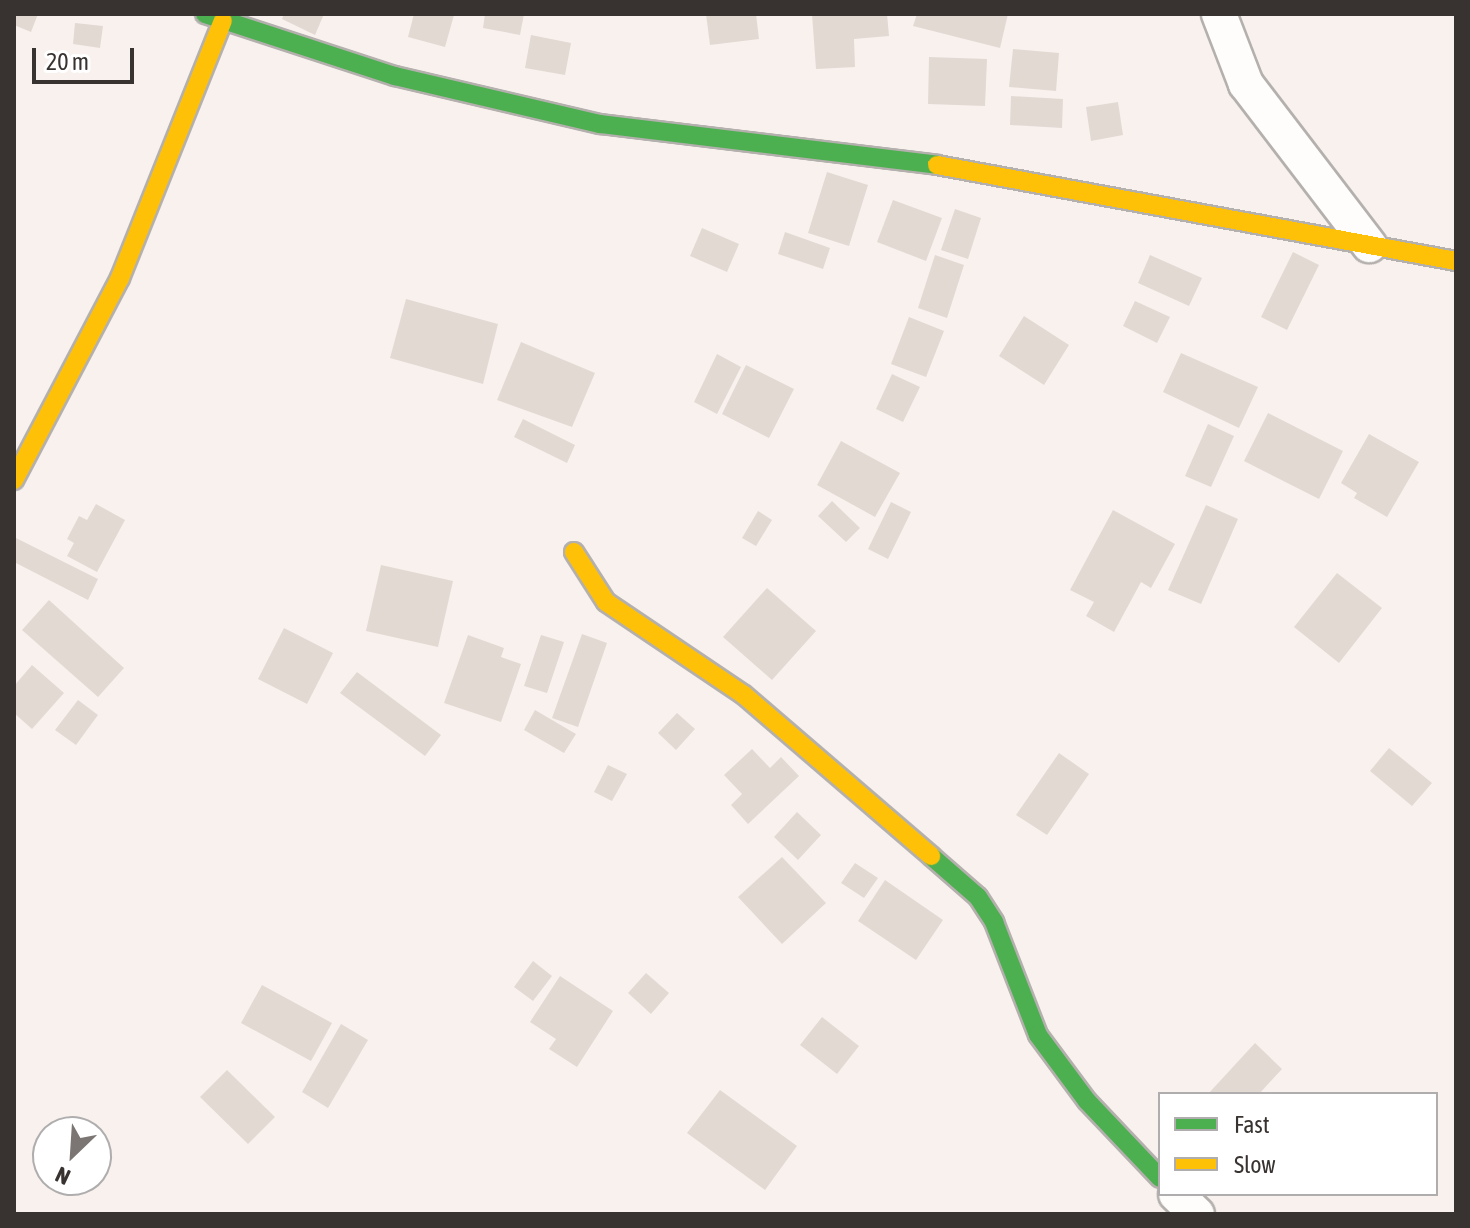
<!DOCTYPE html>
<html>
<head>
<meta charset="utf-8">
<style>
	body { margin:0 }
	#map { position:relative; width:1470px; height:1228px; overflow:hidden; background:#f8f1ee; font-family:"Asap Condensed",sans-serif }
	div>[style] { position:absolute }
	.building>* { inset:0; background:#e3d9d3 }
	.roads { filter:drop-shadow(2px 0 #b4b0ad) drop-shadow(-2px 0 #b4b0ad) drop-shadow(0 2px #b4b0ad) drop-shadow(0 -2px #b4b0ad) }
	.street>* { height:34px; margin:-17px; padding:0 17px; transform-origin:17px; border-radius:17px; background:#fefdfc }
	.fast>* { height:18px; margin:-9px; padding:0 9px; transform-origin:9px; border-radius:9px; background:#4caf50 }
	.slow>* { height:18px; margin:-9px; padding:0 9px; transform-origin:9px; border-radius:9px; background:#ffc107 }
	span { translate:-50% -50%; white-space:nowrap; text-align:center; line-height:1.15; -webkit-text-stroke:6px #fff; paint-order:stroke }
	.frame { position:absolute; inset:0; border:16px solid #383331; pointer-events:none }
	.legend { position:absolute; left:1158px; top:1092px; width:280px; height:104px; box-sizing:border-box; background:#fff; border:2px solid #afadad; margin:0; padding:10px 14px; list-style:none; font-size:24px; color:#383331 }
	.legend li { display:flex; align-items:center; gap:16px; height:40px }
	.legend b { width:40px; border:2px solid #afadad }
	.north { position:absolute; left:32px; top:1116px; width:80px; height:80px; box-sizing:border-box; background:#fff; border:2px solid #afadad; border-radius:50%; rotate:205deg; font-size:22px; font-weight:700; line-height:32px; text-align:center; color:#383331 }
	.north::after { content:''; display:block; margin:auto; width:28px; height:36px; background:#7b7673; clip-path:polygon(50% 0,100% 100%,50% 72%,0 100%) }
	.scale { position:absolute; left:32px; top:48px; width:102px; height:36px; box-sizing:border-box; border:4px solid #383331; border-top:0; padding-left:10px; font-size:24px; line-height:28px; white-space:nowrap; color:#383331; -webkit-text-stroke:6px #fff; paint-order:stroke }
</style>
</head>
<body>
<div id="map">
	<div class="building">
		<i style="clip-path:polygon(14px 14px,38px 14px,31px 32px,14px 25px)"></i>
		<i style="clip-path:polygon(284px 14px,324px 14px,315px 35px,282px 19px)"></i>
		<i style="clip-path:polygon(414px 14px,454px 15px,445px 47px,408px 37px)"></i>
		<i style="clip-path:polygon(485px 14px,524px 14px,520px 35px,483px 28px)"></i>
		<i style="clip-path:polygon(706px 14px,756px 14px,759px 39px,710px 45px)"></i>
		<i style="clip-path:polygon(812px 14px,887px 14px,889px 36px,854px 39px,855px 67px,816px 69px)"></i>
		<i style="clip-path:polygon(917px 14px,1008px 14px,1000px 48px,913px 26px)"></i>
		<i style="clip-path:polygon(75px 23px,103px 26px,100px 48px,73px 44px)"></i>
		<i style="clip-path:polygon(531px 35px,571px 43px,565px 75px,525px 68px)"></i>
		<i style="clip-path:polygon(1013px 49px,1059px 53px,1056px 91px,1009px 87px)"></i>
		<i style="clip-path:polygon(929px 57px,987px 59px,985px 106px,928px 104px)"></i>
		<i style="clip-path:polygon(1011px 96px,1063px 99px,1062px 128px,1010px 125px)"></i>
		<i style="clip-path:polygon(1118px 102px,1123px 135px,1091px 141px,1086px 107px)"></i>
		<i style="clip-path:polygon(827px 172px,868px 185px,849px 246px,808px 233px)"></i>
		<i style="clip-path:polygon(893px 200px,942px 218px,926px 261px,877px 242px)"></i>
		<i style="clip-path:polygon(955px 209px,981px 218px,968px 259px,941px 250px)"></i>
		<i style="clip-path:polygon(702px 228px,739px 244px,727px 272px,690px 256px)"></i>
		<i style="clip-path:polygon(785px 232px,830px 248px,823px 269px,778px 254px)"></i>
		<i style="clip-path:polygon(1293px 252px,1319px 265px,1287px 330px,1261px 317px)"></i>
		<i style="clip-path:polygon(935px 255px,964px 265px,947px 318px,918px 308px)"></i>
		<i style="clip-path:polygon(1150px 255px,1202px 278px,1189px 306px,1138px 283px)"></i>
		<i style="clip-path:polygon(406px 299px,498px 324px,483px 384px,390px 358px)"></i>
		<i style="clip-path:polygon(1135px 301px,1170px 317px,1157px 343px,1123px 326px)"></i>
		<i style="clip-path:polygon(1024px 316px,1069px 345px,1044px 385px,999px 356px)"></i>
		<i style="clip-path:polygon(909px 317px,944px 331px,926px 377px,891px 364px)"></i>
		<i style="clip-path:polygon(521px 342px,595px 373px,572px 427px,497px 400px)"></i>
		<i style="clip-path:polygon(1181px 353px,1258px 387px,1239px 428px,1163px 392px)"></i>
		<i style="clip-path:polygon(717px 354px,741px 367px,717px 414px,694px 402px)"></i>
		<i style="clip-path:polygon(746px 365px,794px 389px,769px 438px,722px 414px)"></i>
		<i style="clip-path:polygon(892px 374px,920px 387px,903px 422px,876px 409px)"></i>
		<i style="clip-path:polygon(1268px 413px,1343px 451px,1319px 499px,1244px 461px)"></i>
		<i style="clip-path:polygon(523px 419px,575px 445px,567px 463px,514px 437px)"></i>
		<i style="clip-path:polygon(1208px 424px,1234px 436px,1211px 487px,1185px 476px)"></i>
		<i style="clip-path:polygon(1369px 434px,1419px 462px,1387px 517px,1354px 498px,1357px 493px,1341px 483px)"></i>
		<i style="clip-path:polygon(841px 441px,900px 473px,875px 517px,817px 485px)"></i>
		<i style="clip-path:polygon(832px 501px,860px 528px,846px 542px,818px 516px)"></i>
		<i style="clip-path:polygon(891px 502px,911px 512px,888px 559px,868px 549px)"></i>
		<i style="clip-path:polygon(96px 504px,125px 520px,97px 572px,67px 556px,74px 543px,67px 539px,79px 516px,87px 520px)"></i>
		<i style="clip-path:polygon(1206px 505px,1238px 519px,1201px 604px,1168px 590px)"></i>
		<i style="clip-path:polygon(1113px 510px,1175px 544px,1151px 588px,1141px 582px,1114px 632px,1086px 616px,1094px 602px,1070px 590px)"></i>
		<i style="clip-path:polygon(758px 511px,772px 520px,756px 546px,742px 538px)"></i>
		<i style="clip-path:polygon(14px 537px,98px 579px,88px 600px,14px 562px)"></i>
		<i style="clip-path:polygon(381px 565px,453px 581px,438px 647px,366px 631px)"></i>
		<i style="clip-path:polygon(1337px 573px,1382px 608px,1339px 663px,1294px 627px)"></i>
		<i style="clip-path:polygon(767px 588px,816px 631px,772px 680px,723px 637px)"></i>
		<i style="clip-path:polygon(49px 600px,124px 668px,98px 697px,22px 630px)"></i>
		<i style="clip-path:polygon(284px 628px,333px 653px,307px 704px,258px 679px)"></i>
		<i style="clip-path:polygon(582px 634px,607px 643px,578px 727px,552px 718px)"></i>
		<i style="clip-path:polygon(468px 635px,504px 648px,501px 657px,521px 664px,501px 722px,444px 703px)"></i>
		<i style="clip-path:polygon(541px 635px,564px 642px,547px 693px,524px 686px)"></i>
		<i style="clip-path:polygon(32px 665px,64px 693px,32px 729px,14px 713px,14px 686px)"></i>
		<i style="clip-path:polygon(357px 672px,441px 735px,425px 756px,340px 693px)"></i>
		<i style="clip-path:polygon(78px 700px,98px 715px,76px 745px,55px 730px)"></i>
		<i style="clip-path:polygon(535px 710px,576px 734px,564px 753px,524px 730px)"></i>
		<i style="clip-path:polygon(677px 713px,695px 729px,676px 750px,658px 733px)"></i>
		<i style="clip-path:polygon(1389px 748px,1432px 783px,1412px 806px,1370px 771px)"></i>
		<i style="clip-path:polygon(752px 749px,770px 768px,781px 757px,799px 776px,748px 824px,731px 805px,742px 794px,724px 775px)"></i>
		<i style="clip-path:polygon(1059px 753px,1089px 774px,1047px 835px,1016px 815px)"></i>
		<i style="clip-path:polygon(608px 765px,627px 774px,612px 801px,594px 792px)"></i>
		<i style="clip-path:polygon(797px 812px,821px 835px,798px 860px,774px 837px)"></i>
		<i style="clip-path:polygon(782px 857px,826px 903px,782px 944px,738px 897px)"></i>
		<i style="clip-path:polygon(855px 863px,878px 878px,864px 898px,841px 883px)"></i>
		<i style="clip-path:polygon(885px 880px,943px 920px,916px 960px,858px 921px)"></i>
		<i style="clip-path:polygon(533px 961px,552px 976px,533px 1001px,514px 987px)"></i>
		<i style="clip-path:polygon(646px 973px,669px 993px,651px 1014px,628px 993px)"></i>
		<i style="clip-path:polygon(560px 976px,613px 1011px,577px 1067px,549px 1049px,556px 1039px,530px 1022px)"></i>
		<i style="clip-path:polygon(262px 985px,332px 1023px,311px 1061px,241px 1023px)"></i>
		<i style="clip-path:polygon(822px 1017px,859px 1046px,837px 1074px,800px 1045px)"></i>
		<i style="clip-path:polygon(341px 1024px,368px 1040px,328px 1108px,302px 1092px)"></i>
		<i style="clip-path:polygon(1255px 1043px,1282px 1069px,1259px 1094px,1208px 1094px)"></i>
		<i style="clip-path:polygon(227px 1070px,275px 1117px,248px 1144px,200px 1097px)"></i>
		<i style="clip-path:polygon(720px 1090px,797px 1146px,765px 1190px,687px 1133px)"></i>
	</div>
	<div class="roads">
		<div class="street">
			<i style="left:1219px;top:14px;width:75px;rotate:68.9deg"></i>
			<i style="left:1246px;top:84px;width:203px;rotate:52.6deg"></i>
			<i style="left:1176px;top:1194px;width:29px;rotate:44deg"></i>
		</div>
		<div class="fast">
			<i style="left:205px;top:14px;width:200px;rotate:18.1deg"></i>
			<i style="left:395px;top:76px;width:211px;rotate:13.2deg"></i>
			<i style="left:600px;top:124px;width:339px;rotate:6.9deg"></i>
			<i style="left:931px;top:856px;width:62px;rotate:41.1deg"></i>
			<i style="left:978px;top:897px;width:30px;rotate:57deg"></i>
			<i style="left:994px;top:922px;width:121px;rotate:68.7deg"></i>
			<i style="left:1038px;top:1035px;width:82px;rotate:53.4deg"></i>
			<i style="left:1087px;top:1101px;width:106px;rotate:46.5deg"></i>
		</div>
		<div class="slow">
			<i style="left:937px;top:165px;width:528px;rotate:10.48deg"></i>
			<i style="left:14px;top:480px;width:228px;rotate:-62.3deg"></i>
			<i style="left:120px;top:278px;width:277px;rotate:-68.2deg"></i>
			<i style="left:574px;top:552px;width:59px;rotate:57.4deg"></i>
			<i style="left:606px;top:602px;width:166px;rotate:34deg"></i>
			<i style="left:744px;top:695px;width:247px;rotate:40.7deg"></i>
		</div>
	</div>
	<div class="frame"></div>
	<ul class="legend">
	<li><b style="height:10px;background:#4caf50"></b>Fast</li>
	<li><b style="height:10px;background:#ffc107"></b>Slow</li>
	</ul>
	<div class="north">N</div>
	<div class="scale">20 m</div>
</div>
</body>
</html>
